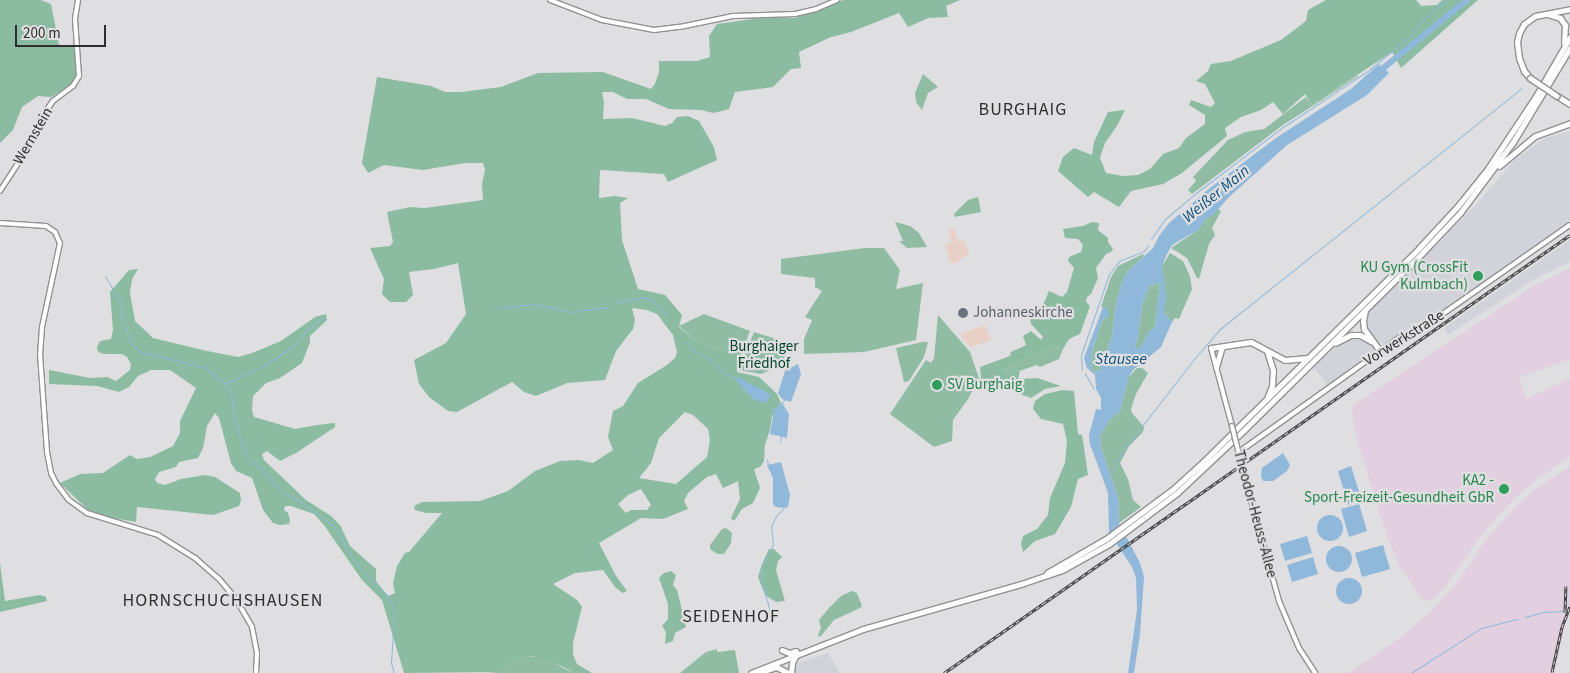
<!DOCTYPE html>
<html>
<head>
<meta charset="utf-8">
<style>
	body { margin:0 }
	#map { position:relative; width:1570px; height:673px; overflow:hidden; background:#dfdfe1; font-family:"Source Sans 3",sans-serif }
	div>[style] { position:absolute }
	.built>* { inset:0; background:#d2d2da }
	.industrial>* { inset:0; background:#e2cfdf }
	.education>* { inset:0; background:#e8d0c6 }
	.green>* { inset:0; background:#8fbca3 }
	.forest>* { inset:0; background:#8bbca1 }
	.water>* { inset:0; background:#8fb8da }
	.round { border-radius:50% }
	.stream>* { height:1px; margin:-0.5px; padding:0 0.5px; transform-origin:0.5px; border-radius:0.5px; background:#8fb8da }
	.river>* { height:5.5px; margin:-2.75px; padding:0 2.75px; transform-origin:2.75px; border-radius:2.75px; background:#8fb8da }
	.roads { filter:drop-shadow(1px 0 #919193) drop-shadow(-1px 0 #919193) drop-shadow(0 1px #919193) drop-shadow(0 -1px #919193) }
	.secondary>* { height:4px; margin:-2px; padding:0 2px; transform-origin:2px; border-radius:2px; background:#fff }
	.primary>* { height:4.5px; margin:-2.25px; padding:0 2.25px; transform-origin:2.25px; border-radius:2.25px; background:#fff }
	.highway>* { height:5px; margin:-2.5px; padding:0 2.5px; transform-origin:2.5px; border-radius:2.5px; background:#fff }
	.rail>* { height:3px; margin-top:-1.5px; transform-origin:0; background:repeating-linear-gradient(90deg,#dfdfe1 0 4px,#404040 0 8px); box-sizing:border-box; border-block:1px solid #404040 }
	.bridges { filter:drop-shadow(1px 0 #919193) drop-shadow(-1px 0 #919193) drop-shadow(0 1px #919193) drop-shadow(0 -1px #919193) }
	.secondary-bridge>* { height:4px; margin:-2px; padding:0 2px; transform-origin:2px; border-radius:2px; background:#fff }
	.highway-bridge>* { height:5px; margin:-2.5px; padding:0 2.5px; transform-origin:2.5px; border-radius:2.5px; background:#fff }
	.dots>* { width:14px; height:14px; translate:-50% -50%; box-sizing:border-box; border:2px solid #dfdfe1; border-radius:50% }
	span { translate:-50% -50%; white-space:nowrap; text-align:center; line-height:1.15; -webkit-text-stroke:4.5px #dfdfe1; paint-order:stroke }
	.street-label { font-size:15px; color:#2e2e2e }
	.leisure-label { font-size:15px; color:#27864d }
	.right { translate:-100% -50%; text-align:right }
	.left { translate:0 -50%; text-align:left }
	.worship-label { font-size:15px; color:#5b616d }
	.park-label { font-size:15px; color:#04452b }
	.water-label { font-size:16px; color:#13537f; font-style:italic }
	.quarter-label { font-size:18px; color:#2e2e2e; letter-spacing:1px }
	.scale { position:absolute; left:15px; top:25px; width:91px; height:22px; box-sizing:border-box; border:2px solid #2e2e2e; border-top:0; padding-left:6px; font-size:15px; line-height:18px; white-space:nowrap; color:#2e2e2e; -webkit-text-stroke:4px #dfdfe1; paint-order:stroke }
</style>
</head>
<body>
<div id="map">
	<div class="built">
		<i style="clip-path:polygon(1570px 131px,1570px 221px,1437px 314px,1437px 316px,1385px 344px,1377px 342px,1366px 329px,1364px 318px,1367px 314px,1476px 205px,1514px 160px,1545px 138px)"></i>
		<i style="clip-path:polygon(1570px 233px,1570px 238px,949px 673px,942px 673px)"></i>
		<i style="clip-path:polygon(1570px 240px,1570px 262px,1533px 280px,1448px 335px,1444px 328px)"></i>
		<i style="clip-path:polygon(1359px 336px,1373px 345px,1374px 350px,1371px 355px,1328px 386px,1313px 366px,1346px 338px)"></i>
		<i style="clip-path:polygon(828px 653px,840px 673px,775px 673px,795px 664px)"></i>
	</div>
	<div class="industrial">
		<i style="clip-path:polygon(1570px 268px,1570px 359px,1519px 377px,1527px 399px,1570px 378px,1570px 457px,1537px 479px,1516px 497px,1485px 530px,1444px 588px,1432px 600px,1424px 601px,1400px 567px,1387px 536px,1359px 446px,1352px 416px,1353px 405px,1534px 286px)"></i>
		<i style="clip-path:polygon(1570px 466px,1570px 604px,1554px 673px,1348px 673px,1401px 637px,1430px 612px,1453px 588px,1484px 543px,1512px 510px,1533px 491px)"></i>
	</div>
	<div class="education">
		<i style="clip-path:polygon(954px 228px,958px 241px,964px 240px,969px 253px,955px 264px,949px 261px,946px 244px,952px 242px,948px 231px)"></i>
		<i style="clip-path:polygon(985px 325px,991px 340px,971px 347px,963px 340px,961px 334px)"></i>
	</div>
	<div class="green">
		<i style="clip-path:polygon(923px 74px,938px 87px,928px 93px,922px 110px,916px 102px,915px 93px)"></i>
		<i style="clip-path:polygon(1357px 76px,1359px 76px,1283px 125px,1192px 194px,1188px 190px,1196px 181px,1193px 177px,1228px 140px,1245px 132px,1264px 129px,1306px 97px,1312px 105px)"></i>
		<i style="clip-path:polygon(978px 197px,981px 212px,955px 217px,954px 214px,968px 200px)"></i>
		<i style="clip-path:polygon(1218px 209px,1221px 211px,1212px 228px,1215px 235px,1209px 244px,1199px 279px,1197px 278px,1187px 258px,1171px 248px,1198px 230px,1206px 219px)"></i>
		<i style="clip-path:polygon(895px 222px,910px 226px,919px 233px,927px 247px,907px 248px,899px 241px,903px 241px)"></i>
		<i style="clip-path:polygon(865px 248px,884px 248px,900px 270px,896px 289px,923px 283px,916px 340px,864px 352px,804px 354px,804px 339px,812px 320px,805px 317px,822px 291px,815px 287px,815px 278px,781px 274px,781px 259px)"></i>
		<i style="clip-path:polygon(1170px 253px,1183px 261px,1190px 276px,1192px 289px,1179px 319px,1175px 318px,1172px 322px,1164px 313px,1162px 277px,1162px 266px)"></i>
		<i style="clip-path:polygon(1143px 254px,1144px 256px,1128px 271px,1123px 280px,1116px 302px,1112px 337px,1100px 370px,1095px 372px,1092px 370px,1091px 362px,1093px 348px,1102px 321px,1109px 315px,1104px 307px,1101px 307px,1111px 277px,1118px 266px)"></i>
		<i style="clip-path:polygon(1160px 283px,1155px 327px,1150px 330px,1139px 350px,1135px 348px,1139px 332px,1142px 305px,1150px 285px)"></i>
		<i style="clip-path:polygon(704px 314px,750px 331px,740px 357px,697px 342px,679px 326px)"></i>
		<i style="clip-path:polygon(938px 315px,970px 352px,979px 378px,968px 399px,953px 420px,952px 441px,934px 447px,890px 414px,926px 360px,931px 363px,934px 358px)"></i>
		<i style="clip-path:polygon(754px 332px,773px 338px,780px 343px,786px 353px,781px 366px,761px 374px,739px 370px)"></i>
		<i style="clip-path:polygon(923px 342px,928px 342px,924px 357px,909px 381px,904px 382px,896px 348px)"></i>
		<i style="clip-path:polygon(1054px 347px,1063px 349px,1059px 359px,1040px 367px,1036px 365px,1020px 371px,1019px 370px,1006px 377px,1004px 369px,1033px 354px,1042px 353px)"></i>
		<i style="clip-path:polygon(1137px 368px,1142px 368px,1148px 373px,1136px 394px,1131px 409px,1132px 413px,1144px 427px,1143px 432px,1129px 446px,1120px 463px,1128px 479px,1133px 500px,1141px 507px,1119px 523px,1118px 498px,1101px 448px,1100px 435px,1111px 418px,1120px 411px,1128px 378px)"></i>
		<i style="clip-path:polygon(726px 528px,732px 533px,731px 543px,724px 554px,717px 554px,710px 549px,710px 545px,722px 529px)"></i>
		<i style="clip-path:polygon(852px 591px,857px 593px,862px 606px,860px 608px,834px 620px,820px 637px,818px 635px,821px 628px,819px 620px,829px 608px,841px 596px)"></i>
		<i style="clip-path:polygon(717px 649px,717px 652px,735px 650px,739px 673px,680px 673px,706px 652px)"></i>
		<i style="clip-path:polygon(526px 656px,541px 657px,574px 673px,486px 673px,498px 672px,510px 662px)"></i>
	</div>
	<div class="forest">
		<i style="clip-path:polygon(0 0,41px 0,51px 4px,59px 45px,75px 46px,76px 76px,69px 86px,51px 97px,38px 96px,22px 107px,13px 130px,0 143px)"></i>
		<i style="clip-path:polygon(evenodd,843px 0,960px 0,946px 6px,948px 17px,928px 18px,908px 27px,899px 13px,851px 32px,831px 37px,799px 52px,801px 68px,791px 69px,773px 87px,735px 92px,729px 109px,722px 111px,713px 113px,701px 110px,669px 109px,646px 99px,627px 99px,613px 92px,602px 92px,604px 102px,603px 119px,632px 118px,665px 126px,672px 123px,677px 117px,688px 116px,699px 121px,714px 147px,717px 160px,668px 182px,664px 174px,600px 170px,599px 198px,615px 196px,628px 198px,620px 203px,622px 240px,638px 289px,665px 295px,682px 315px,679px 327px,697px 342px,740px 357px,737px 372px,759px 377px,777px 394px,781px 403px,772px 416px,770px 430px,765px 445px,764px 461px,760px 467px,754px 469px,760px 488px,753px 503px,742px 509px,734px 521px,731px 518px,740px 499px,738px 481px,723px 488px,716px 474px,707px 477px,688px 493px,684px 501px,688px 509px,663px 519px,641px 518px,599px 543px,616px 576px,627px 591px,623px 593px,615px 587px,603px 570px,575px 573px,553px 584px,577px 600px,582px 607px,573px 643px,573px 654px,577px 664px,592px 673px,574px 673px,564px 667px,534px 656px,526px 656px,510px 662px,498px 672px,404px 673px,382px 600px,362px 580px,324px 525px,314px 514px,291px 506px,285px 506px,284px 510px,288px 513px,290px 520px,289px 524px,280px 525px,273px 523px,263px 510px,252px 478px,236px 471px,231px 463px,219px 418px,215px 413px,207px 426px,203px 448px,198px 458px,179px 462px,176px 467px,159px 472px,155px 479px,157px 483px,165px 485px,181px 479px,205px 475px,215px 477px,240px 493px,241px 500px,239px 506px,213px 515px,137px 507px,136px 522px,101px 516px,88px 510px,60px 483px,80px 474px,103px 473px,130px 455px,137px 459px,150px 457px,173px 446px,180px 433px,180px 421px,196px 388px,170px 370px,151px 370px,138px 376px,129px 387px,119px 392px,97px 386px,49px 384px,49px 370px,90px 378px,107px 377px,116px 381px,130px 370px,131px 364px,127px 357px,122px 354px,105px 354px,98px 352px,97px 347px,100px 341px,111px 339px,113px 330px,110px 292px,129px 270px,138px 269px,132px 279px,130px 293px,135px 321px,153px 338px,207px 351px,238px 357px,252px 353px,281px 341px,315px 317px,326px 314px,327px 320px,310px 336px,310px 342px,302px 363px,280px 378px,266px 383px,253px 396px,252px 410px,254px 417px,295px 429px,317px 425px,335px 423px,335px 427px,296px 453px,280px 461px,267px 451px,262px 454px,264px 460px,306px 500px,331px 516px,340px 525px,350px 546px,376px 569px,376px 581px,388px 596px,395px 593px,393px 583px,397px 566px,405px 553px,409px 552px,442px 513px,426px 513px,415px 510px,414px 506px,422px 502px,480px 501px,508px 491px,535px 471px,560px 461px,579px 460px,593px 463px,613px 450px,608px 437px,613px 411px,623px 406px,638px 383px,667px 365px,675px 358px,677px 352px,673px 335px,657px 314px,647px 310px,632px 308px,635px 320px,633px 329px,616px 351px,605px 380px,567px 383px,536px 396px,524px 392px,512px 382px,457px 412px,448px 411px,429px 397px,419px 384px,414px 360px,446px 343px,466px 314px,458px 263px,434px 269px,409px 272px,413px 295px,406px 302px,390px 302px,382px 294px,384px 279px,370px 248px,390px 246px,393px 242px,387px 212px,410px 207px,425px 208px,483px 200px,482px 184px,485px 170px,483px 163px,465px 163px,423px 170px,384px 165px,368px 173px,362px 163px,377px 77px,431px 86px,445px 92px,461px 92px,501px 87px,538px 73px,603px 72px,651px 89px,655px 84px,659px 72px,659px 61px,697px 61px,710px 57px,709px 36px,717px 24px,760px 18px,795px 18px,843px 0,685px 412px,693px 415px,708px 429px,710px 440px,707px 457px,676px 484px,639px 478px,651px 463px,659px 438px,685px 412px,843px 0,641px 489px,651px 505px,647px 510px,631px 510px,626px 513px,618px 504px,628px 495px,641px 489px)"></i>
		<i style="clip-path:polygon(1326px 0,1416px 0,1421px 6px,1437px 5px,1442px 0,1478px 0,1401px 68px,1392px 52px,1312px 105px,1305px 94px,1283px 114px,1273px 102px,1261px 110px,1241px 117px,1225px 128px,1227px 136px,1182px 173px,1163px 184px,1131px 191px,1119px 207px,1094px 192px,1088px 197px,1058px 171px,1063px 157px,1074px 148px,1092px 155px,1094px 142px,1108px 112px,1125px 110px,1117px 126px,1105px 143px,1100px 158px,1106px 173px,1123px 176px,1138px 175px,1150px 169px,1163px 154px,1179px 148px,1186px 138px,1205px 124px,1205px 115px,1189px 105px,1191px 100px,1211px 107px,1215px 103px,1205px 84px,1196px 81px,1208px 71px,1211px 64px,1231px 61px,1281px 40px,1306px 21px,1308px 10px)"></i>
		<i style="clip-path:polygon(1092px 222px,1099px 223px,1098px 230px,1108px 238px,1108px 242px,1113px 249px,1111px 252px,1106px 254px,1096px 268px,1098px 278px,1091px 294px,1087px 297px,1086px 302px,1090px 306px,1080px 334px,1069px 339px,1063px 349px,1054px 347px,1042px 353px,1033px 354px,1004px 369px,1006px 376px,1019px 370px,1020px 371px,1018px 379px,1037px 378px,1061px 386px,1045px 389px,1031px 398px,981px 379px,980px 367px,1010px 356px,1011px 352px,1026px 345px,1023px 336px,1031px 331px,1041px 340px,1043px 337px,1031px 324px,1029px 308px,1033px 307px,1037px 311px,1041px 310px,1049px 291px,1062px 297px,1067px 292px,1074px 268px,1068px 261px,1069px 257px,1081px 252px,1083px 245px,1078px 239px,1065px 238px,1063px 229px,1083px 226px)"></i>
		<i style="clip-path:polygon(1063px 390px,1074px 391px,1078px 434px,1082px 435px,1083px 441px,1088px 475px,1078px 479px,1071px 507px,1055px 534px,1035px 541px,1023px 552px,1021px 544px,1023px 536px,1037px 529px,1048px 515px,1050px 498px,1065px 463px,1067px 441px,1063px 424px,1041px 419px,1033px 409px,1035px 401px,1045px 394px)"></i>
		<i style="clip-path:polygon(769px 549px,774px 549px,782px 557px,778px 561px,776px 570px,785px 601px,776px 602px,765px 595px,758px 577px,762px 564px)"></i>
		<i style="clip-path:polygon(0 563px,5px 601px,40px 595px,46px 597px,47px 601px,0 612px)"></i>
		<i style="clip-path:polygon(671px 571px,676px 575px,673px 585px,677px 590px,686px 627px,675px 633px,673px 641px,665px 644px,666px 632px,662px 626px,668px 619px,668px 604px,659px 578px,664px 573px)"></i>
	</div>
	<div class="water">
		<i style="clip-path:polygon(evenodd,1379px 64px,1389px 73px,1367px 95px,1287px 145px,1229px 197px,1214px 214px,1206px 219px,1198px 230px,1172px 245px,1167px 254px,1162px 266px,1166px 297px,1164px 313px,1172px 322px,1161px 347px,1133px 370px,1128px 378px,1120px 411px,1111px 418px,1100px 435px,1101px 448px,1118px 498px,1119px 523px,1140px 563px,1144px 577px,1140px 634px,1134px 673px,1128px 673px,1137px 610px,1136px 578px,1132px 567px,1109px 532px,1108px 493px,1090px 444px,1089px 435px,1096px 409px,1101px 410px,1101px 398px,1096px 389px,1095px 375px,1087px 368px,1084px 358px,1103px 307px,1107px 308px,1109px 315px,1102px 321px,1093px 348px,1091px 362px,1092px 370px,1095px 372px,1100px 370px,1112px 337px,1116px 302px,1123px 280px,1128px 271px,1153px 248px,1159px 236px,1169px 223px,1210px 188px,1276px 138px,1351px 89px,1379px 64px,1160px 283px,1155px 327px,1150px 330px,1139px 350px,1135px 347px,1139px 332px,1142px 305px,1150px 285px,1160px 283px)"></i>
		<i style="clip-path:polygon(798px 364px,801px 374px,791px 402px,782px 399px,778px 393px,785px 371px)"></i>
		<i style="clip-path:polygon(738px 377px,770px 394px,767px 403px,754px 400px,736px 380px)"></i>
		<i style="clip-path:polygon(782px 403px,789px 414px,787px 438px,770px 434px,774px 410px)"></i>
		<i style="clip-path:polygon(1283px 453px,1290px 465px,1287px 471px,1273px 481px,1263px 481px,1261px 476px,1262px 468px)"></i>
		<i style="clip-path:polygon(781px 462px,790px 495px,788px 507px,784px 508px,776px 507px,773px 504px,773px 478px,767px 465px)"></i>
		<i style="clip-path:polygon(1351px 466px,1362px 501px,1348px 505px,1338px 471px)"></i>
		<i style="clip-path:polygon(1359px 504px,1367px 531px,1349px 537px,1341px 509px)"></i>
		<i class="round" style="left:1317px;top:515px;width:26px;height:26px"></i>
		<i style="clip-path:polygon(1307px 536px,1312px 553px,1285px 561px,1280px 544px)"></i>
		<i style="clip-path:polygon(1383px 545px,1390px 569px,1362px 577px,1355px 553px)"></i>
		<i class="round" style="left:1326px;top:546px;width:26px;height:26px"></i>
		<i style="clip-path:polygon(1313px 557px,1318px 574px,1292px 582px,1287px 565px)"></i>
		<i class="round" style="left:1336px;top:578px;width:26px;height:26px"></i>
	</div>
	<div class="stream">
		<i style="left:1151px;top:239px;width:24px;rotate:-55deg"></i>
		<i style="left:1165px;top:219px;width:40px;rotate:-40deg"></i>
		<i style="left:1196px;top:193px;width:109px;rotate:-37.2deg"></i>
		<i style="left:1283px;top:127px;width:103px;rotate:-33.5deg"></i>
		<i style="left:1369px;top:70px;width:53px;rotate:-39.7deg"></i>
		<i style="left:1410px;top:36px;width:16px;rotate:-52deg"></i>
		<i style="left:1420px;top:23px;width:34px;rotate:-43deg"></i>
		<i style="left:105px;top:276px;width:31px;rotate:59deg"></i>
		<i style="left:121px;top:303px;width:17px;rotate:83deg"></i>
		<i style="left:123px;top:320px;width:24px;rotate:71deg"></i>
		<i style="left:131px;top:343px;width:13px;rotate:45deg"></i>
		<i style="left:140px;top:352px;width:66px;rotate:13.2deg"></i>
		<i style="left:204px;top:367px;width:28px;rotate:38deg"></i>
		<i style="left:226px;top:384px;width:11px;rotate:63deg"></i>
		<i style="left:231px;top:394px;width:31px;rotate:81deg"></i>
		<i style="left:236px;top:425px;width:31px;rotate:73deg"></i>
		<i style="left:245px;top:455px;width:31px;rotate:42deg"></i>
		<i style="left:268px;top:476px;width:19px;rotate:51deg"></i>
		<i style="left:280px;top:491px;width:18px;rotate:27deg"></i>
		<i style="left:296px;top:499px;width:47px;rotate:35.4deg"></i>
		<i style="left:334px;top:526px;width:45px;rotate:59.5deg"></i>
		<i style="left:357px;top:565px;width:41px;rotate:45deg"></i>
		<i style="left:386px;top:594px;width:12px;rotate:59deg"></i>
		<i style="left:392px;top:604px;width:12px;rotate:81deg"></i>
		<i style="left:394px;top:616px;width:47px;rotate:93.7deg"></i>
		<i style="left:391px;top:663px;width:10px;rotate:73deg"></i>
		<i style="left:615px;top:303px;width:31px;rotate:-11deg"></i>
		<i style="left:645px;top:297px;width:13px;rotate:32deg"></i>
		<i style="left:656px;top:304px;width:15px;rotate:48deg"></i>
		<i style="left:500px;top:308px;width:35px;rotate:-7deg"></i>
		<i style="left:535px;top:304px;width:36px;rotate:13deg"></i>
		<i style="left:570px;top:312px;width:38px;rotate:-7deg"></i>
		<i style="left:685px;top:341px;width:13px;rotate:48deg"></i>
		<i style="left:694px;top:351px;width:18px;rotate:27deg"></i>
		<i style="left:710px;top:359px;width:18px;rotate:45deg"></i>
		<i style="left:723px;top:372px;width:16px;rotate:27deg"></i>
		<i style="left:1082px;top:370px;width:15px;rotate:-94deg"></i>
		<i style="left:1081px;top:355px;width:86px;rotate:-70.9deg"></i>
		<i style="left:1109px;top:274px;width:16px;rotate:-52deg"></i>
		<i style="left:1119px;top:261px;width:27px;rotate:-22deg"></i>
		<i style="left:1144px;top:251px;width:7px;rotate:-56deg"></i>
		<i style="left:1085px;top:373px;width:18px;rotate:61deg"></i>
		<i style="left:227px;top:383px;width:42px;rotate:-25.3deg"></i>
		<i style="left:265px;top:365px;width:37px;rotate:-34deg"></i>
		<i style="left:296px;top:344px;width:17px;rotate:-54deg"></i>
		<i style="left:306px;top:330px;width:21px;rotate:-35deg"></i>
		<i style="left:775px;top:401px;width:7px;rotate:27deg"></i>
		<i style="left:782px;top:403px;width:4px;rotate:-56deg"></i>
		<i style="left:780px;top:442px;width:6px;rotate:-81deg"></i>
		<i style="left:767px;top:459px;width:6px;rotate:81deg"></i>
		<i style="left:1111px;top:472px;width:28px;rotate:-60deg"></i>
		<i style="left:1125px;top:448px;width:113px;rotate:-52.2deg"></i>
		<i style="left:1194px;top:359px;width:40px;rotate:-49deg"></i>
		<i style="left:1220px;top:329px;width:386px;rotate:-38.6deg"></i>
		<i style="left:770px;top:617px;width:13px;rotate:-99deg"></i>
		<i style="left:768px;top:604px;width:25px;rotate:-106deg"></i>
		<i style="left:761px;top:580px;width:12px;rotate:-90deg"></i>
		<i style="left:761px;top:568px;width:27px;rotate:-63deg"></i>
		<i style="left:773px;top:544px;width:18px;rotate:-96deg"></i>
		<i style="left:771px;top:526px;width:11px;rotate:-63deg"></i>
		<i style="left:776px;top:516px;width:11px;rotate:-45deg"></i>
		<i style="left:1525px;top:617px;width:20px;rotate:-15deg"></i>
		<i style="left:1544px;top:612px;width:19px;rotate:-3deg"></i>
		<i style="left:1411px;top:673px;width:83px;rotate:-32.7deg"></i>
		<i style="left:1481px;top:628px;width:38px;rotate:-14deg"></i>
	</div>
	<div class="river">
		<i style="left:1380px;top:71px;width:112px;rotate:-39.2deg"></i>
	</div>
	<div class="roads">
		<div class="secondary">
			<i style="left:550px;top:0;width:56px;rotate:21deg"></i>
			<i style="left:602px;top:20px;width:53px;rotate:10.9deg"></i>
			<i style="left:654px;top:30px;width:26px;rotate:-7deg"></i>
			<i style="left:680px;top:27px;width:54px;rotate:-11.7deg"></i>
			<i style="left:733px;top:16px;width:62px;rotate:-1.8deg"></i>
			<i style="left:795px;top:14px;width:22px;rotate:-13deg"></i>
			<i style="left:816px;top:9px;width:23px;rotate:-23deg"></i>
			<i style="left:0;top:191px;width:59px;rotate:-56.9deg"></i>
			<i style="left:32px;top:142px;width:26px;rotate:-69deg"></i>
			<i style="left:41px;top:118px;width:21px;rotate:-55deg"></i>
			<i style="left:53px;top:101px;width:25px;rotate:-37deg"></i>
			<i style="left:73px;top:86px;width:12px;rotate:-59deg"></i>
			<i style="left:79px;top:76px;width:57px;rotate:-94deg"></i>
			<i style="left:75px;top:19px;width:19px;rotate:-81deg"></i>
			<i style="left:0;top:223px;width:46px;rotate:3.7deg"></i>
			<i style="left:46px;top:226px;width:11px;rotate:34deg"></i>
			<i style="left:55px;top:232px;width:12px;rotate:66deg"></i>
			<i style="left:60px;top:243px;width:86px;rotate:102.1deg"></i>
			<i style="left:42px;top:327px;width:27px;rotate:94deg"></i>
			<i style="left:40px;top:354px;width:98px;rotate:85.9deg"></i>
			<i style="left:47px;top:452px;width:21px;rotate:79deg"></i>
			<i style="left:51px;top:473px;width:11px;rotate:63deg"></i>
			<i style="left:56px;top:483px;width:21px;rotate:53deg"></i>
			<i style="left:69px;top:500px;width:22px;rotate:36deg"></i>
			<i style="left:87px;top:513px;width:74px;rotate:17.2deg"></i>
			<i style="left:158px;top:535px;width:44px;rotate:31.9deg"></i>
			<i style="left:195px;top:558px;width:33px;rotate:41deg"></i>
			<i style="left:220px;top:580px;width:25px;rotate:50deg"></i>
			<i style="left:236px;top:599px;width:32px;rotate:60deg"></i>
			<i style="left:252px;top:627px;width:26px;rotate:79deg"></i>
			<i style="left:257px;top:653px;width:20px;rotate:93deg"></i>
			<i style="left:1211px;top:348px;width:81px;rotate:74.9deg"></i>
			<i style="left:1239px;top:452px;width:196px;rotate:-35.5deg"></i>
			<i style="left:1399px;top:338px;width:31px;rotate:-25deg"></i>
			<i style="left:1427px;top:325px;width:174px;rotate:-35deg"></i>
			<i style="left:1245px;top:479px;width:127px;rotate:74.4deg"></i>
			<i style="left:1279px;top:601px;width:51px;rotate:66.9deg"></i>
			<i style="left:1299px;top:648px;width:30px;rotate:57deg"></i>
		</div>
		<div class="primary">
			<i style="left:782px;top:650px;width:9px;rotate:21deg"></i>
			<i style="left:790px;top:653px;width:6px;rotate:-18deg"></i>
			<i style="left:751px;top:673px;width:120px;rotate:-21.4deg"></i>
			<i style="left:863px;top:629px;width:164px;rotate:-15.9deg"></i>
			<i style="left:758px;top:673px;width:20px;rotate:-18deg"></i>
			<i style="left:777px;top:667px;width:11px;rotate:27deg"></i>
			<i style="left:791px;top:673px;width:10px;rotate:-84deg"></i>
			<i style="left:792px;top:663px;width:11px;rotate:-63deg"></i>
		</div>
		<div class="highway">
			<i style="left:1548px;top:14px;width:13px;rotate:18deg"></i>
			<i style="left:1560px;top:18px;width:9px;rotate:54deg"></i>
			<i style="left:1565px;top:25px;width:18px;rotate:93deg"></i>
			<i style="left:1530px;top:78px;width:9px;rotate:-131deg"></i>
			<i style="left:1524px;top:71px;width:14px;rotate:-111deg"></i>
			<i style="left:1519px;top:58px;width:16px;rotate:-97deg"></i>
			<i style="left:1517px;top:42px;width:9px;rotate:-77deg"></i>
			<i style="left:1519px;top:33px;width:10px;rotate:-61deg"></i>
			<i style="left:1524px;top:24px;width:14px;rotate:-36deg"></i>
			<i style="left:1535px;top:16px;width:36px;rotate:-11deg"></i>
			<i style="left:1557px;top:96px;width:15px;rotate:32deg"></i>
			<i style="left:1499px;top:166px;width:47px;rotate:-39.8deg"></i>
			<i style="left:1535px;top:136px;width:37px;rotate:-20deg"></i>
			<i style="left:1365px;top:310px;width:11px;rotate:100deg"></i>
			<i style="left:1363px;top:321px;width:8px;rotate:83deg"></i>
			<i style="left:1364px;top:329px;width:27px;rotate:54deg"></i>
			<i style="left:1335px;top:343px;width:18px;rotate:-27deg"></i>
			<i style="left:1351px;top:335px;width:9px"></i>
			<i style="left:1360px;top:335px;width:13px;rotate:29deg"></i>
			<i style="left:1211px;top:348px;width:40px;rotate:-8.5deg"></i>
			<i style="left:1251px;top:342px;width:38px;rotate:28deg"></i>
			<i style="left:1285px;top:360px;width:22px;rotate:-5deg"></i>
			<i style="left:1267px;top:351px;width:21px;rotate:73deg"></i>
			<i style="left:1273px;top:371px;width:15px;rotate:94deg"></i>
			<i style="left:1272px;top:386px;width:11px;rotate:112deg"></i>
			<i style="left:1216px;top:367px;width:19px;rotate:-74deg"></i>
			<i style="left:1047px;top:573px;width:68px;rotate:-30deg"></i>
			<i style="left:1106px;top:539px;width:82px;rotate:-36.6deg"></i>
			<i style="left:1172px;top:490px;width:42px;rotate:-42.1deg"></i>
			<i style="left:1203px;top:462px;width:304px;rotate:-44.7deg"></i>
			<i style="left:1419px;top:248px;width:56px;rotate:-47.2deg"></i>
			<i style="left:1457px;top:207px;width:48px;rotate:-51deg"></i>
			<i style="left:1487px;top:170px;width:89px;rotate:-56.5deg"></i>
			<i style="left:1536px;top:96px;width:68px;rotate:-60deg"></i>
			<i style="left:1021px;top:584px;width:43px;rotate:-18.9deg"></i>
			<i style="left:1062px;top:570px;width:54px;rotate:-29deg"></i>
			<i style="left:1109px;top:544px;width:85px;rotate:-36.9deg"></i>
			<i style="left:1177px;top:493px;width:92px;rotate:-43.2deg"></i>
			<i style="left:1244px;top:430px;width:252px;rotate:-44.8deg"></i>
			<i style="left:1423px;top:252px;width:54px;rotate:-46.5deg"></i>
			<i style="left:1460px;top:213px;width:89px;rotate:-53.3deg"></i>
			<i style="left:1513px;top:142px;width:110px;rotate:-58.8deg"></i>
		</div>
	</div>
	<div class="rail">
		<i style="left:1565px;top:612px;width:26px;rotate:-88deg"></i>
		<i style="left:1552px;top:672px;width:46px;rotate:-77.5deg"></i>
		<i style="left:1562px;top:627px;width:22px;rotate:-69deg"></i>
		<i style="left:944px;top:673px;width:764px;rotate:-34.98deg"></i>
	</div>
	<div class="bridges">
		<div class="secondary-bridge">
			<i style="left:1232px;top:426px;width:55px;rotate:76.2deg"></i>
		</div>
		<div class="highway-bridge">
			<i style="left:1530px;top:78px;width:32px;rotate:34deg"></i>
		</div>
	</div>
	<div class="dots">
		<i style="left:1478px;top:276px;background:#2e9e5b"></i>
		<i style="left:963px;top:313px;background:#6b7280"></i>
		<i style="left:937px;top:385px;background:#2e9e5b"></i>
		<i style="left:1504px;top:489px;background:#2e9e5b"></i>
	</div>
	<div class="street-label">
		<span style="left:33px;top:136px;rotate:-60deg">Wernstein</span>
		<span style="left:1404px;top:338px;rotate:-32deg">Vorwerkstraße</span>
		<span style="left:1255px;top:514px;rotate:75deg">Theodor-Heuss-Allee</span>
	</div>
	<div class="leisure-label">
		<span class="right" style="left:1468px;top:276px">KU Gym (CrossFit<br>Kulmbach)</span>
		<span class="left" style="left:947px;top:385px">SV Burghaig</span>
		<span class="right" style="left:1494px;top:489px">KA2 -<br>Sport-Freizeit-Gesundheit GbR</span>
	</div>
	<div class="worship-label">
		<span class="left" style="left:973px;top:313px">Johanneskirche</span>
	</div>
	<div class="park-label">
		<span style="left:764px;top:355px">Burghaiger<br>Friedhof</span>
	</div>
	<div class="water-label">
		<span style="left:1216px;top:194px;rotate:-39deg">Weißer Main</span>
		<span style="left:1121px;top:359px">Stausee</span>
	</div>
	<div class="quarter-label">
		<span style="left:1023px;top:110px">BURGHAIG</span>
		<span style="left:223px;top:601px">HORNSCHUCHSHAUSEN</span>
		<span style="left:731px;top:617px">SEIDENHOF</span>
	</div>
	<div class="scale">200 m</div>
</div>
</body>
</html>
